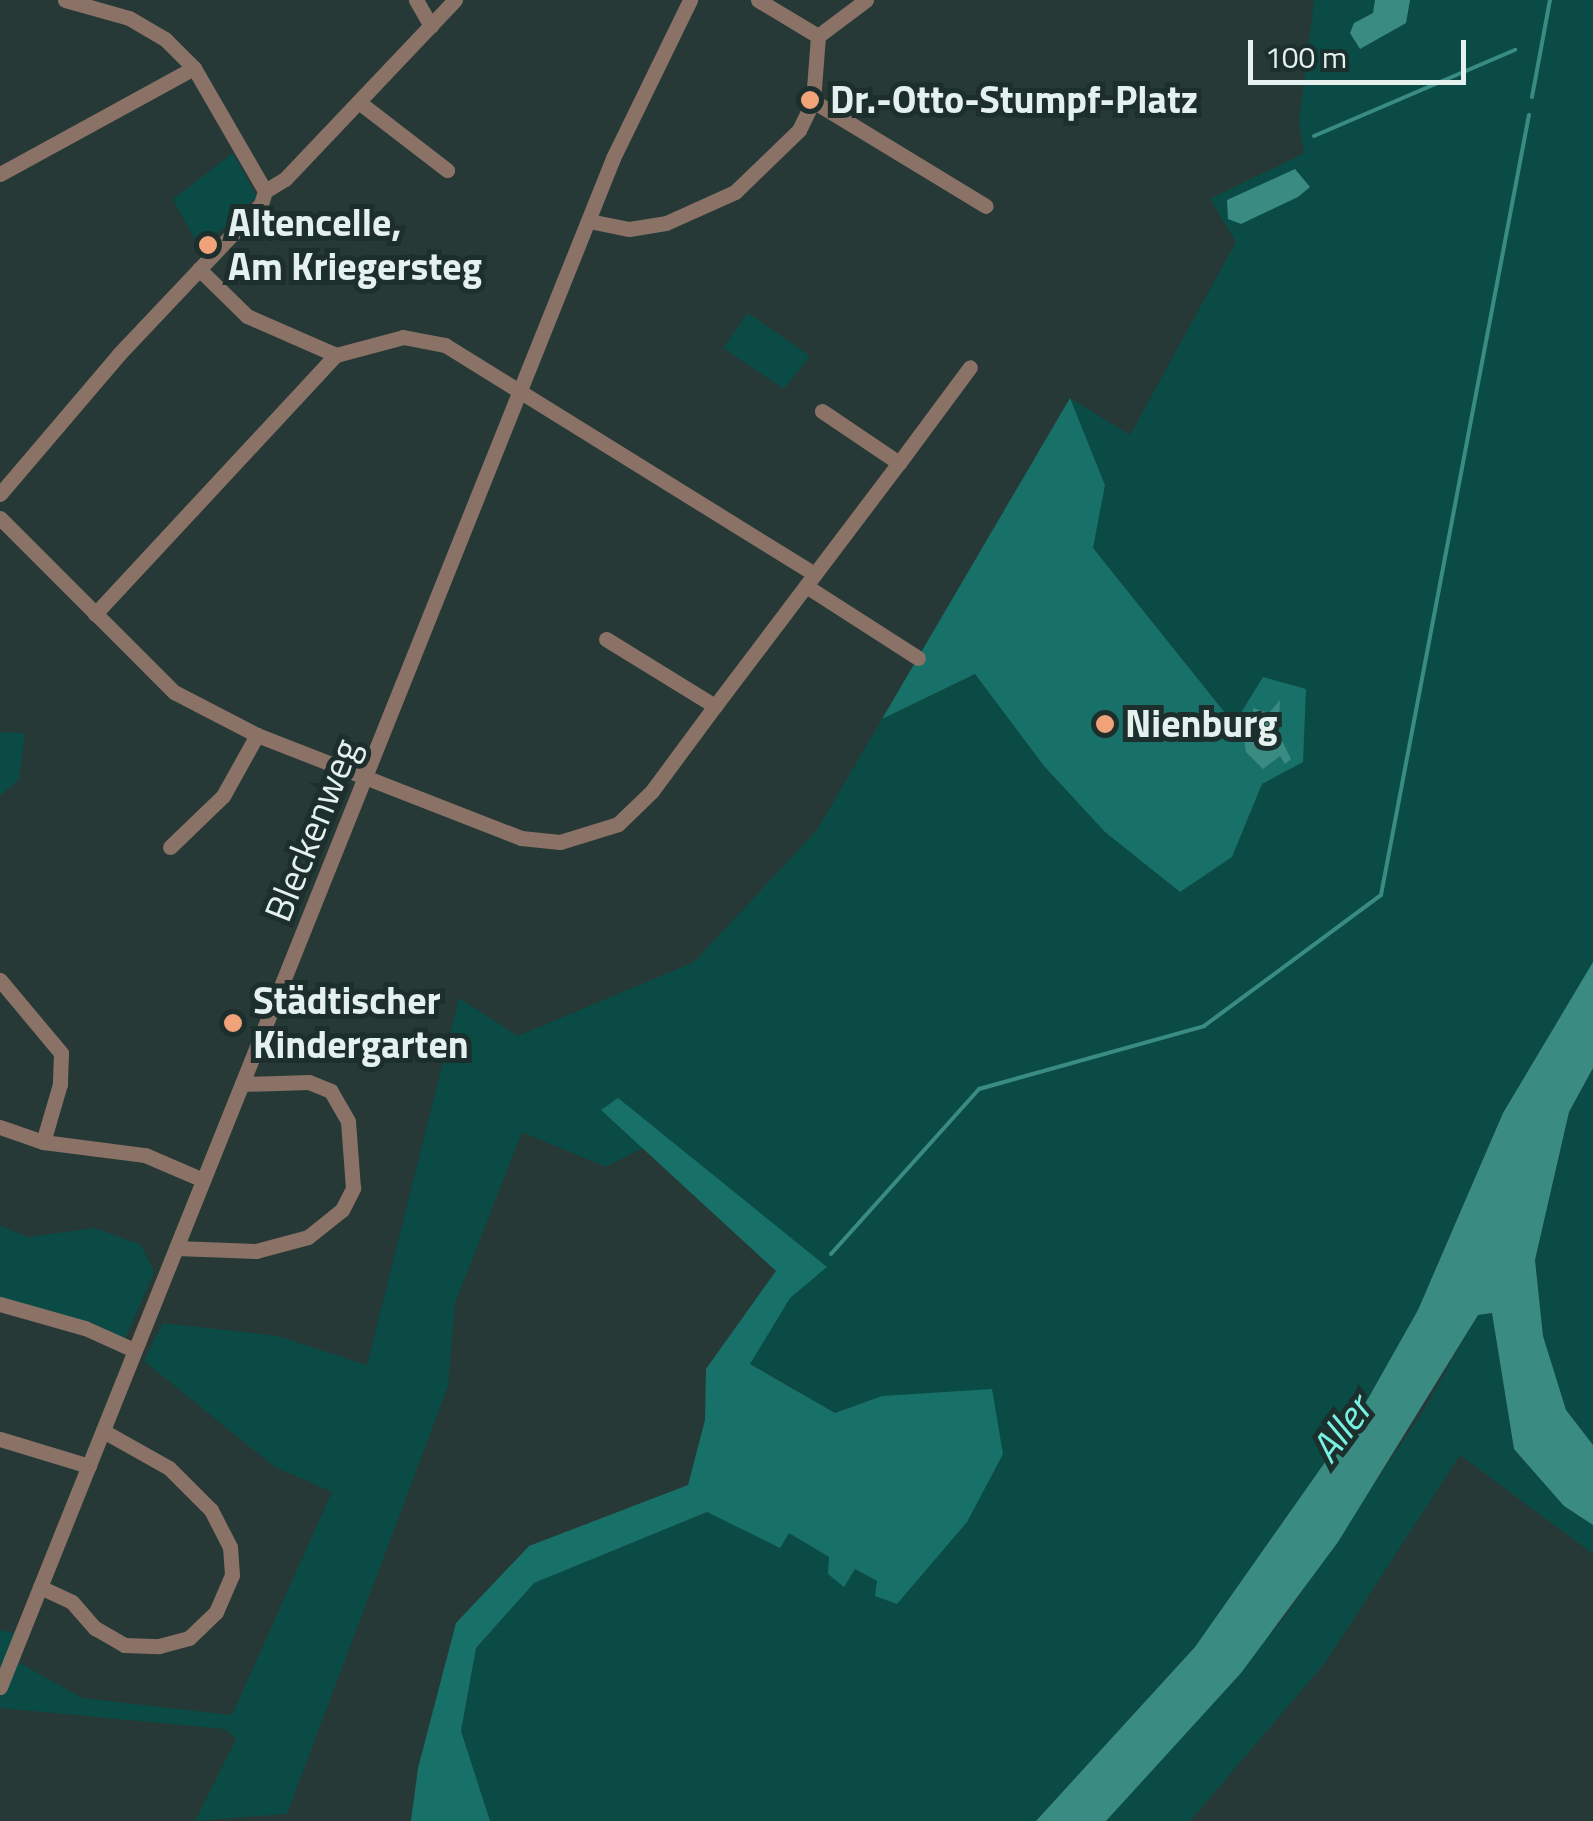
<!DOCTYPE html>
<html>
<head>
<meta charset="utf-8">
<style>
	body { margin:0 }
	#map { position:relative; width:1593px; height:1821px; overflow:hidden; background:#263936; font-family:"Titillium Web",sans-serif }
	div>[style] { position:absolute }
	.green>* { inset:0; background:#0a4b45 }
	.forest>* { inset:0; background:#187168 }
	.water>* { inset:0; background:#3a8c83 }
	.stream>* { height:4px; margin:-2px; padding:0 2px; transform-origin:2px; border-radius:2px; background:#3a8c83 }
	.minor>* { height:15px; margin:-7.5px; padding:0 7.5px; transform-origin:7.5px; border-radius:7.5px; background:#8b7266 }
	.dots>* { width:28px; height:28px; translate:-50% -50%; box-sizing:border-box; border:5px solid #1c2f2c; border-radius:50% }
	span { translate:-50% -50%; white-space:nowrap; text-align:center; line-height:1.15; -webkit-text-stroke:10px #1c2f2c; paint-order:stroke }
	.poi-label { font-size:38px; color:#e5f1ef; font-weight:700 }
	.left { translate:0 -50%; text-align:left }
	.street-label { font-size:38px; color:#e5f1ef }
	.water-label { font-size:40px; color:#79f1e2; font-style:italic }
	.scale { position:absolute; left:1248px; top:40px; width:218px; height:45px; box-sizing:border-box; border:5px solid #e5f1ef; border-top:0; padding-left:12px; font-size:30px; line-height:35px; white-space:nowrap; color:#e5f1ef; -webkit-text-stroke:8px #1c2f2c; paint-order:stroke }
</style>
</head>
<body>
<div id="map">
	<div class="green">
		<i style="clip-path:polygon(1314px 0,1593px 0,1593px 962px,1503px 1113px,1418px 1310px,1361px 1411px,1195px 1647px,1036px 1821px,490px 1821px,461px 1731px,476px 1648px,534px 1583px,707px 1512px,780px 1548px,788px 1532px,829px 1557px,843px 1587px,854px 1569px,877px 1581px,897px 1604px,882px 1396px,835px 1413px,749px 1363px,790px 1297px,826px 1267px,601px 1110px,643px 1148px,606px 1167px,522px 1132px,455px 1303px,448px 1386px,287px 1814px,195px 1821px,236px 1739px,225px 1729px,0 1708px,0 1630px,21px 1634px,11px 1658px,82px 1698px,232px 1715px,332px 1492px,275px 1467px,144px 1361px,163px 1323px,278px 1336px,367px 1365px,459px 998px,518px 1036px,694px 962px,817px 830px,882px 719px,975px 674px,1044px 766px,1105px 832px,1180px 892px,1232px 857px,1262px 784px,1303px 762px,1263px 677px,1235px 725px,1092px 547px,1105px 485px,1070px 398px,1130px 435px,1236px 242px,1210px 199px,1304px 153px,1299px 124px)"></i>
		<i style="clip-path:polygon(233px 153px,257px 197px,200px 249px,173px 199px)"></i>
		<i style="clip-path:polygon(748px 313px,810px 356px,784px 389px,723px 348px)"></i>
		<i style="clip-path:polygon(0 732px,25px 733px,19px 779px,0 796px)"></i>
		<i style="clip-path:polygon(1593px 1068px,1593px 1445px,1566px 1410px,1543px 1336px,1535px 1260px,1569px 1112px)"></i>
		<i style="clip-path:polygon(0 1226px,28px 1237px,95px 1228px,141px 1245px,154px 1272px,125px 1339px,0 1303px)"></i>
		<i style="clip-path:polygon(1492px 1313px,1514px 1449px,1564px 1506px,1593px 1525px,1593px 1554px,1460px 1455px,1325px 1663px,1190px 1821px,1106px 1821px,1284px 1618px,1424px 1410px,1477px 1315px)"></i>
	</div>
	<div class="forest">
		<i style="clip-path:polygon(1070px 398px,1105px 485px,1093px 548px,1234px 724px,1263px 677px,1306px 689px,1303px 762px,1262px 784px,1232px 857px,1180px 892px,1105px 832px,1044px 766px,975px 674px,882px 719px)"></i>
		<i style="clip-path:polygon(618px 1098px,827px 1267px,790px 1298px,750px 1364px,835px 1413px,882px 1396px,992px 1389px,1003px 1454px,967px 1522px,897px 1604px,875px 1596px,877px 1581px,855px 1569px,844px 1587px,828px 1574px,829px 1557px,789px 1533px,780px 1548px,707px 1512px,534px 1583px,476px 1648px,461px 1731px,490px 1821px,411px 1821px,418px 1768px,456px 1623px,529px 1546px,688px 1485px,705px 1420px,706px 1369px,776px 1271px,601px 1110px)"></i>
	</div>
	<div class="water">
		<i style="clip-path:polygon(1375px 0,1410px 0,1406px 23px,1360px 49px,1350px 33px,1354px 23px,1373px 13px)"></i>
		<i style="clip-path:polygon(1295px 169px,1310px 187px,1298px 197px,1241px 224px,1228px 219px,1227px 200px)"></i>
		<i style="clip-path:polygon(1280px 700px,1278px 733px,1291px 759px,1285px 764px,1280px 756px,1263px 769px,1246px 752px,1242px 727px,1256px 731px,1253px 708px,1269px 713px)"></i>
		<i style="clip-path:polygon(1593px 962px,1593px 1068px,1569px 1112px,1535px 1260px,1543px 1336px,1566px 1410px,1593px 1445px,1593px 1525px,1564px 1506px,1514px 1449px,1492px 1313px,1478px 1315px,1338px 1542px,1241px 1673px,1106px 1821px,1036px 1821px,1195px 1647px,1361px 1411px,1418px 1310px,1503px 1113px)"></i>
	</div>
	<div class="stream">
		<i style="left:1532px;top:97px;width:99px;rotate:-79.5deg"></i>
		<i style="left:1314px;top:136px;width:219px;rotate:-23.2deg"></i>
		<i style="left:831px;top:1254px;width:222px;rotate:-48.1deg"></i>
		<i style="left:979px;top:1089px;width:234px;rotate:-15.6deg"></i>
		<i style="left:1204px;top:1026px;width:220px;rotate:-36.5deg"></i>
		<i style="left:1381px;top:895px;width:794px;rotate:-79.26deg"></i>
	</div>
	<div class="minor">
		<i style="left:65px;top:0;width:66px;rotate:15.7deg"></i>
		<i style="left:129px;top:18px;width:42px;rotate:30.3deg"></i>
		<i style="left:165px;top:39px;width:41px;rotate:45deg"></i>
		<i style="left:194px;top:68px;width:142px;rotate:60deg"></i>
		<i style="left:416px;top:0;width:30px;rotate:60deg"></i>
		<i style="left:758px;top:0;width:70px;rotate:31deg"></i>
		<i style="left:818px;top:36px;width:60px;rotate:-36.9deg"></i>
		<i style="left:813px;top:101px;width:202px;rotate:31.3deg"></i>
		<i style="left:360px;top:103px;width:110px;rotate:37.6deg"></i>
		<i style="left:0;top:174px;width:221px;rotate:-28.7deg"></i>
		<i style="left:589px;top:221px;width:41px;rotate:11.3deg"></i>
		<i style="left:629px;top:229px;width:37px;rotate:-9deg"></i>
		<i style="left:666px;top:223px;width:76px;rotate:-24.2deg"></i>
		<i style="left:735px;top:192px;width:89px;rotate:-44.1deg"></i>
		<i style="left:799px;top:130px;width:32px;rotate:-64deg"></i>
		<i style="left:813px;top:101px;width:65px;rotate:-85.6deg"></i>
		<i style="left:199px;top:269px;width:67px;rotate:44.4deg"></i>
		<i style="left:247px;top:316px;width:97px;rotate:23.7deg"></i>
		<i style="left:899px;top:463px;width:119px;rotate:-53.5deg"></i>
		<i style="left:0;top:494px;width:184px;rotate:-49.6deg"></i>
		<i style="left:119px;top:354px;width:207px;rotate:-46.6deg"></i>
		<i style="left:261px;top:204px;width:14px;rotate:-73deg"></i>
		<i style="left:265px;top:191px;width:23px;rotate:-31deg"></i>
		<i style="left:285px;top:179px;width:247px;rotate:-46.5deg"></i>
		<i style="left:0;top:518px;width:246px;rotate:45deg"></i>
		<i style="left:174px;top:692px;width:93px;rotate:27.4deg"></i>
		<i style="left:257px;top:735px;width:283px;rotate:21.3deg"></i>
		<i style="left:521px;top:838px;width:39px;rotate:6deg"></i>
		<i style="left:560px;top:842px;width:61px;rotate:-17.2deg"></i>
		<i style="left:618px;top:824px;width:47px;rotate:-44.1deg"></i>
		<i style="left:652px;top:791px;width:106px;rotate:-53.5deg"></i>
		<i style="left:806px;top:586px;width:133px;rotate:32.7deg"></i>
		<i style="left:95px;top:614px;width:354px;rotate:-47.1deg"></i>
		<i style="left:336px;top:355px;width:69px;rotate:-15deg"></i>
		<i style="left:403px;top:337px;width:43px;rotate:10.8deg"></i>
		<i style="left:445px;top:345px;width:435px;rotate:31.8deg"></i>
		<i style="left:606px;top:639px;width:128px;rotate:31.6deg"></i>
		<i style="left:715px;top:706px;width:305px;rotate:-52.9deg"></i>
		<i style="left:899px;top:463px;width:93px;rotate:-146deg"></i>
		<i style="left:170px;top:847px;width:74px;rotate:-43.9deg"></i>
		<i style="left:223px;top:796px;width:70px;rotate:-60.9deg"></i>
		<i style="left:0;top:980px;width:95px;rotate:50.1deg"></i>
		<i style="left:61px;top:1053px;width:31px;rotate:92deg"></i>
		<i style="left:60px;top:1084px;width:60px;rotate:106.3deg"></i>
		<i style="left:0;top:1127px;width:46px;rotate:19.2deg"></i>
		<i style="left:43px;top:1142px;width:103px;rotate:7.3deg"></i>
		<i style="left:145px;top:1155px;width:63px;rotate:23.3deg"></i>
		<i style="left:176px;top:1248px;width:80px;rotate:2.1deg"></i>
		<i style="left:256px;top:1251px;width:54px;rotate:-15.1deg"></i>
		<i style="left:308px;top:1237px;width:43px;rotate:-38.5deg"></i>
		<i style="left:342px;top:1210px;width:25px;rotate:-63deg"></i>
		<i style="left:353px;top:1188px;width:67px;rotate:-94.3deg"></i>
		<i style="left:348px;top:1121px;width:34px;rotate:-120deg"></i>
		<i style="left:331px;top:1091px;width:24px;rotate:-158deg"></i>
		<i style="left:309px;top:1082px;width:67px;rotate:178.3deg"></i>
		<i style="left:0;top:1304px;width:88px;rotate:15.8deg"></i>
		<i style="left:85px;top:1328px;width:54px;rotate:24.2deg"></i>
		<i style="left:0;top:1439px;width:93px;rotate:16.9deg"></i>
		<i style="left:40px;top:1587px;width:35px;rotate:25deg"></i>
		<i style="left:72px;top:1602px;width:35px;rotate:49deg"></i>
		<i style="left:95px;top:1628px;width:34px;rotate:30deg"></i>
		<i style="left:124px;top:1645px;width:35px;rotate:2deg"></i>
		<i style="left:159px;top:1646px;width:31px;rotate:-15deg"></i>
		<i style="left:189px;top:1638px;width:37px;rotate:-44deg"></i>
		<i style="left:216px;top:1612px;width:40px;rotate:-66.6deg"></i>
		<i style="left:232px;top:1575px;width:28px;rotate:-94deg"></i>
		<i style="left:230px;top:1547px;width:42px;rotate:-117.2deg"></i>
		<i style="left:211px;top:1510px;width:59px;rotate:-135deg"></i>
		<i style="left:169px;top:1468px;width:73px;rotate:-150.6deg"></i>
		<i style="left:0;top:1687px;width:1647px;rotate:-68.15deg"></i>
		<i style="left:613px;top:158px;width:176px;rotate:-64deg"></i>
	</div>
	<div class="dots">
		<i style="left:810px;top:100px;background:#f0a279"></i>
		<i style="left:208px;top:245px;background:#f0a279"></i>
		<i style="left:1105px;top:724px;background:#f0a279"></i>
		<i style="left:233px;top:1023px;background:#f0a279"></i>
	</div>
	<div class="poi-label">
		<span class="left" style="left:830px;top:100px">Dr.-Otto-Stumpf-Platz</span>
		<span class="left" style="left:228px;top:245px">Altencelle,<br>Am Kriegersteg</span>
		<span class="left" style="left:1125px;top:724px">Nienburg</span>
		<span class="left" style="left:253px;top:1023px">Städtischer<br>Kindergarten</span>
	</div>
	<div class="street-label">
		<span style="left:312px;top:830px;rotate:-68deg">Bleckenweg</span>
	</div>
	<div class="water-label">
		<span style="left:1341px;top:1429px;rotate:-53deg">Aller</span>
	</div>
	<div class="scale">100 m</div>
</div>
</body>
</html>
